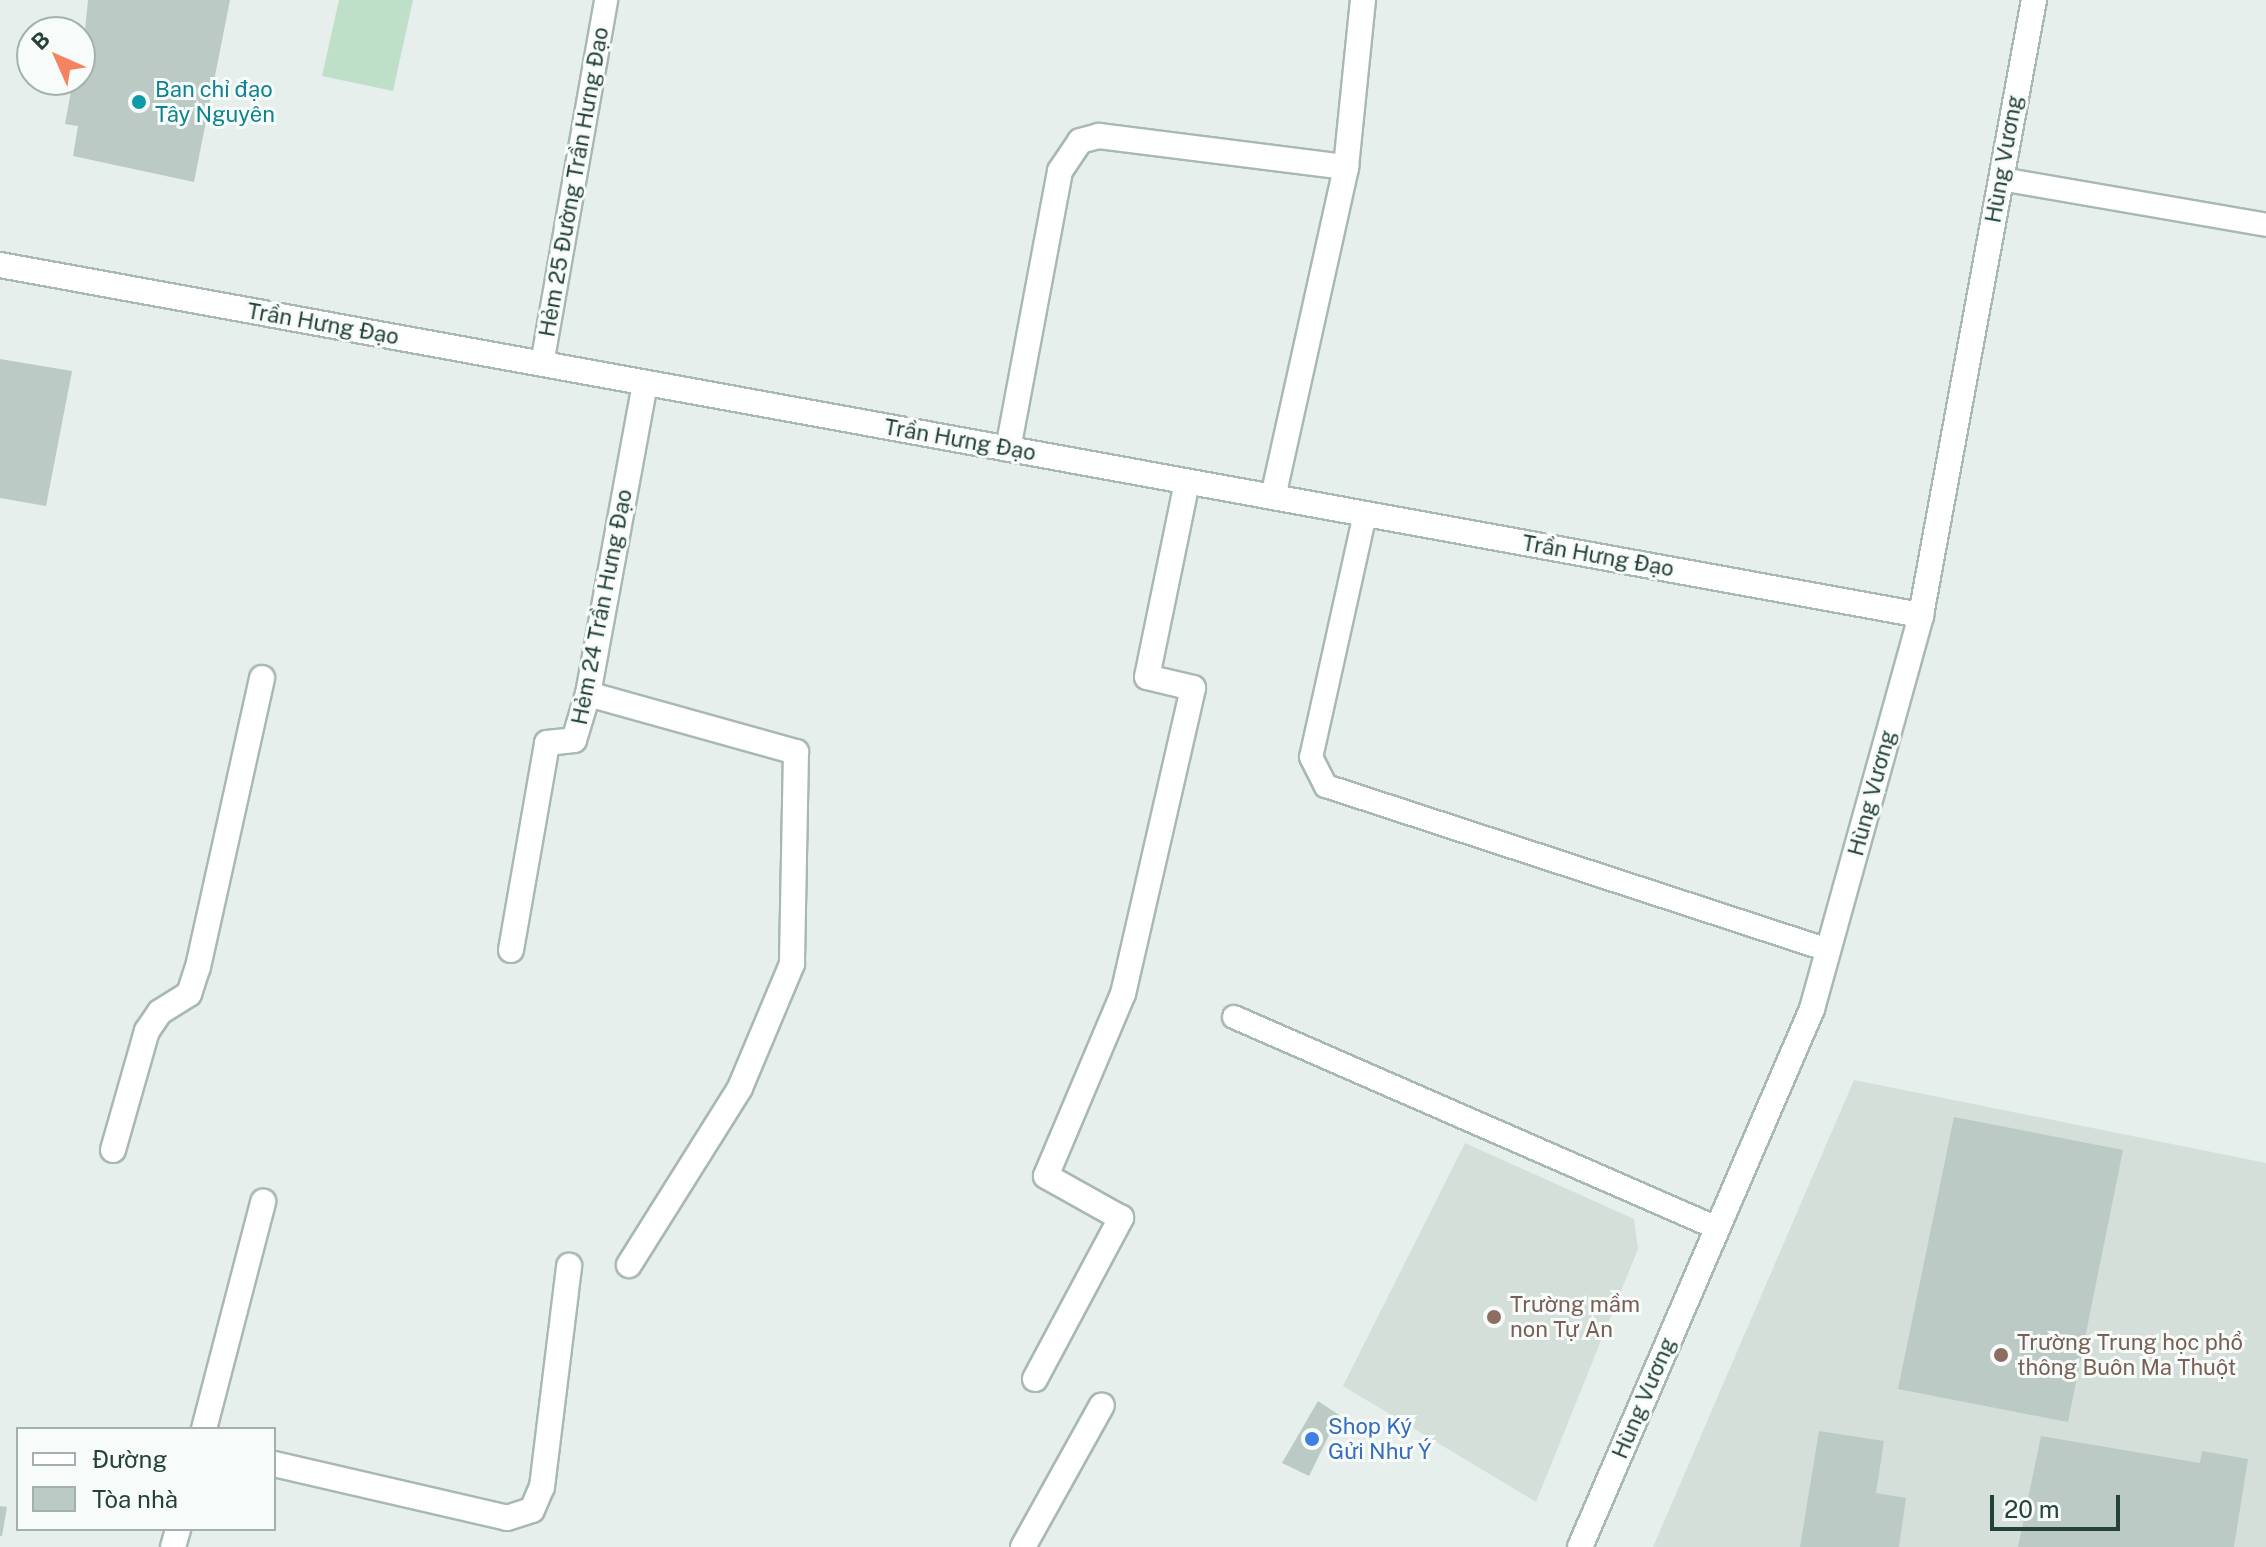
<!DOCTYPE html>
<html>
<head>
<meta charset="utf-8">
<style>
	body { margin:0 }
	#map { position:relative; width:2266px; height:1547px; overflow:hidden; background:#e6efeb; font-family:"Public Sans",sans-serif }
	div>[style] { position:absolute }
	.built>* { inset:0; background:#d4dfda }
	.green>* { inset:0; background:#bfe0c8 }
	.building>* { inset:0; background:#bbcac4 }
	.roads { filter:drop-shadow(2px 0 #a8b8b2) drop-shadow(-2px 0 #a8b8b2) drop-shadow(0 2px #a8b8b2) drop-shadow(0 -2px #a8b8b2) }
	.lane>* { height:22px; margin:-11px; padding:0 11px; transform-origin:11px; border-radius:11px; background:#fff }
	.street>* { height:24px; margin:-12px; padding:0 12px; transform-origin:12px; border-radius:12px; background:#fff }
	.secondary>* { height:24px; margin:-12px; padding:0 12px; transform-origin:12px; border-radius:12px; background:#fff }
	.dots>* { width:22px; height:22px; translate:-50% -50%; box-sizing:border-box; border:4px solid #f7fbf9; border-radius:50% }
	span { translate:-50% -50%; white-space:nowrap; text-align:center; line-height:1.15; -webkit-text-stroke:6px #f7fbf9; paint-order:stroke }
	.culture-label { font-size:22px; color:#0d838f }
	.left { translate:0 -50%; text-align:left }
	.street-label { font-size:22px; color:#24423a }
	.education-label { font-size:22px; color:#785e54 }
	.shop-label { font-size:22px; color:#366cbe }
	.legend { position:absolute; left:16px; top:1427px; width:260px; height:104px; box-sizing:border-box; background:#f7fbf9; border:2px solid #a3b1ad; margin:0; padding:10px 14px; list-style:none; font-size:24px; color:#24423a }
	.legend li { display:flex; align-items:center; gap:16px; height:40px }
	.legend b { width:40px; border:2px solid #a3b1ad }
	.north { position:absolute; left:16px; top:16px; width:80px; height:80px; box-sizing:border-box; background:#f7fbf9; border:2px solid #a3b1ad; border-radius:50%; rotate:315deg; font-size:22px; font-weight:700; line-height:32px; text-align:center; color:#24423a }
	.north::after { content:''; display:block; margin:auto; width:28px; height:36px; background:#f4845f; clip-path:polygon(50% 0,100% 100%,50% 72%,0 100%) }
	.scale { position:absolute; left:1990px; top:1495px; width:130px; height:36px; box-sizing:border-box; border:4px solid #24423a; border-top:0; padding-left:10px; font-size:24px; line-height:28px; white-space:nowrap; color:#24423a; -webkit-text-stroke:6px #f7fbf9; paint-order:stroke }
</style>
</head>
<body>
<div id="map">
	<div class="built">
		<i style="clip-path:polygon(1854px 1080px,2266px 1163px,2266px 1547px,1653px 1547px)"></i>
		<i style="clip-path:polygon(1465px 1143px,1634px 1219px,1638px 1249px,1536px 1502px,1343px 1386px)"></i>
	</div>
	<div class="green">
		<i style="clip-path:polygon(339px 0,413px 0,393px 91px,322px 76px)"></i>
	</div>
	<div class="building">
		<i style="clip-path:polygon(88px 0,230px 0,194px 182px,73px 156px,78px 126px,65px 124px,73px 80px,80px 80px)"></i>
		<i style="clip-path:polygon(0 359px,72px 371px,46px 506px,0 498px)"></i>
		<i style="clip-path:polygon(1954px 1117px,2123px 1150px,2068px 1422px,1898px 1389px)"></i>
		<i style="clip-path:polygon(1318px 1401px,1339px 1415px,1309px 1476px,1282px 1463px)"></i>
		<i style="clip-path:polygon(1819px 1431px,1884px 1441px,1876px 1493px,1906px 1498px,1899px 1547px,1800px 1547px)"></i>
		<i style="clip-path:polygon(2041px 1436px,2200px 1463px,2202px 1451px,2248px 1459px,2234px 1547px,2018px 1547px)"></i>
		<i style="clip-path:polygon(0 1506px,7px 1507px,2px 1536px,0 1536px)"></i>
	</div>
	<div class="roads">
		<div class="lane">
			<i style="left:2001px;top:179px;width:269px;rotate:9.8deg"></i>
			<i style="left:542px;top:364px;width:370px;rotate:-80deg"></i>
			<i style="left:1365px;top:514px;width:249px;rotate:102.5deg"></i>
			<i style="left:1311px;top:757px;width:33px;rotate:63deg"></i>
			<i style="left:1326px;top:786px;width:528px;rotate:18.09deg"></i>
			<i style="left:1234px;top:1017px;width:527px;rotate:23.6deg"></i>
		</div>
		<div class="street">
			<i style="left:1008px;top:449px;width:283px;rotate:-79.4deg"></i>
			<i style="left:1060px;top:171px;width:36px;rotate:-56deg"></i>
			<i style="left:1080px;top:141px;width:20px;rotate:-15deg"></i>
			<i style="left:1099px;top:136px;width:249px;rotate:7.2deg"></i>
			<i style="left:1273px;top:497px;width:338px;rotate:-77.5deg"></i>
			<i style="left:1346px;top:167px;width:168px;rotate:-84.2deg"></i>
			<i style="left:588px;top:694px;width:216px;rotate:15.6deg"></i>
			<i style="left:796px;top:752px;width:212px;rotate:91.1deg"></i>
			<i style="left:792px;top:964px;width:134px;rotate:112.8deg"></i>
			<i style="left:740px;top:1088px;width:209px;rotate:122.1deg"></i>
			<i style="left:511px;top:950px;width:210px;rotate:-80.1deg"></i>
			<i style="left:547px;top:743px;width:27px;rotate:-6deg"></i>
			<i style="left:574px;top:740px;width:48px;rotate:-73.1deg"></i>
			<i style="left:588px;top:694px;width:316px;rotate:-79.6deg"></i>
			<i style="left:113px;top:1150px;width:124px;rotate:-74.1deg"></i>
			<i style="left:147px;top:1031px;width:23px;rotate:-56deg"></i>
			<i style="left:160px;top:1012px;width:34px;rotate:-32deg"></i>
			<i style="left:189px;top:994px;width:28px;rotate:-72deg"></i>
			<i style="left:198px;top:967px;width:296px;rotate:-77.5deg"></i>
			<i style="left:1035px;top:1379px;width:183px;rotate:-61.9deg"></i>
			<i style="left:1121px;top:1218px;width:86px;rotate:-150.8deg"></i>
			<i style="left:1046px;top:1176px;width:198px;rotate:-67.1deg"></i>
			<i style="left:1123px;top:994px;width:314px;rotate:-77.1deg"></i>
			<i style="left:1193px;top:688px;width:47px;rotate:-166.6deg"></i>
			<i style="left:1147px;top:677px;width:199px;rotate:-78.4deg"></i>
			<i style="left:204px;top:1429px;width:235px;rotate:-75.4deg"></i>
			<i style="left:274px;top:1464px;width:239px;rotate:13deg"></i>
			<i style="left:507px;top:1518px;width:26px;rotate:-18deg"></i>
			<i style="left:532px;top:1510px;width:25px;rotate:-67deg"></i>
			<i style="left:542px;top:1487px;width:223px;rotate:-83deg"></i>
			<i style="left:173px;top:1547px;width:19px;rotate:-74deg"></i>
			<i style="left:1023px;top:1547px;width:162px;rotate:-60.9deg"></i>
		</div>
		<div class="secondary">
			<i style="left:0;top:265px;width:1953px;rotate:10.33deg"></i>
			<i style="left:1580px;top:1547px;width:586px;rotate:-66.67deg"></i>
			<i style="left:1812px;top:1009px;width:409px;rotate:-74.5deg"></i>
			<i style="left:1921px;top:615px;width:625px;rotate:-79.59deg"></i>
		</div>
	</div>
	<div class="dots">
		<i style="left:139px;top:102px;background:#0f9aa8"></i>
		<i style="left:1494px;top:1317px;background:#8d6e63"></i>
		<i style="left:2001px;top:1355px;background:#8d6e63"></i>
		<i style="left:1312px;top:1439px;background:#3f7fe0"></i>
	</div>
	<div class="culture-label">
		<span class="left" style="left:155px;top:102px">Ban chỉ đạo<br>Tây Nguyên</span>
	</div>
	<div class="street-label">
		<span style="left:2004px;top:159px;rotate:-80deg">Hùng Vương</span>
		<span style="left:574px;top:182px;rotate:-80deg">Hẻm 25 Đường Trần Hưng Đạo</span>
		<span style="left:323px;top:324px;rotate:10deg">Trần Hưng Đạo</span>
		<span style="left:960px;top:440px;rotate:10deg">Trần Hưng Đạo</span>
		<span style="left:1598px;top:556px;rotate:10deg">Trần Hưng Đạo</span>
		<span style="left:602px;top:607px;rotate:-79deg">Hẻm 24 Trần Hưng Đạo</span>
		<span style="left:1872px;top:793px;rotate:-75deg">Hùng Vương</span>
		<span style="left:1644px;top:1398px;rotate:-67deg">Hùng Vương</span>
	</div>
	<div class="education-label">
		<span class="left" style="left:1510px;top:1317px">Trường mầm<br>non Tự An</span>
		<span class="left" style="left:2017px;top:1355px">Trường Trung học phổ<br>thông Buôn Ma Thuột</span>
	</div>
	<div class="shop-label">
		<span class="left" style="left:1328px;top:1439px">Shop Ký<br>Gửi Như Ý</span>
	</div>
	<ul class="legend">
	<li><b style="height:10px;background:#fff"></b>Đường</li>
	<li><b style="height:22px;background:#bbcac4"></b>Tòa nhà</li>
	</ul>
	<div class="north">B</div>
	<div class="scale">20 m</div>
</div>
</body>
</html>
